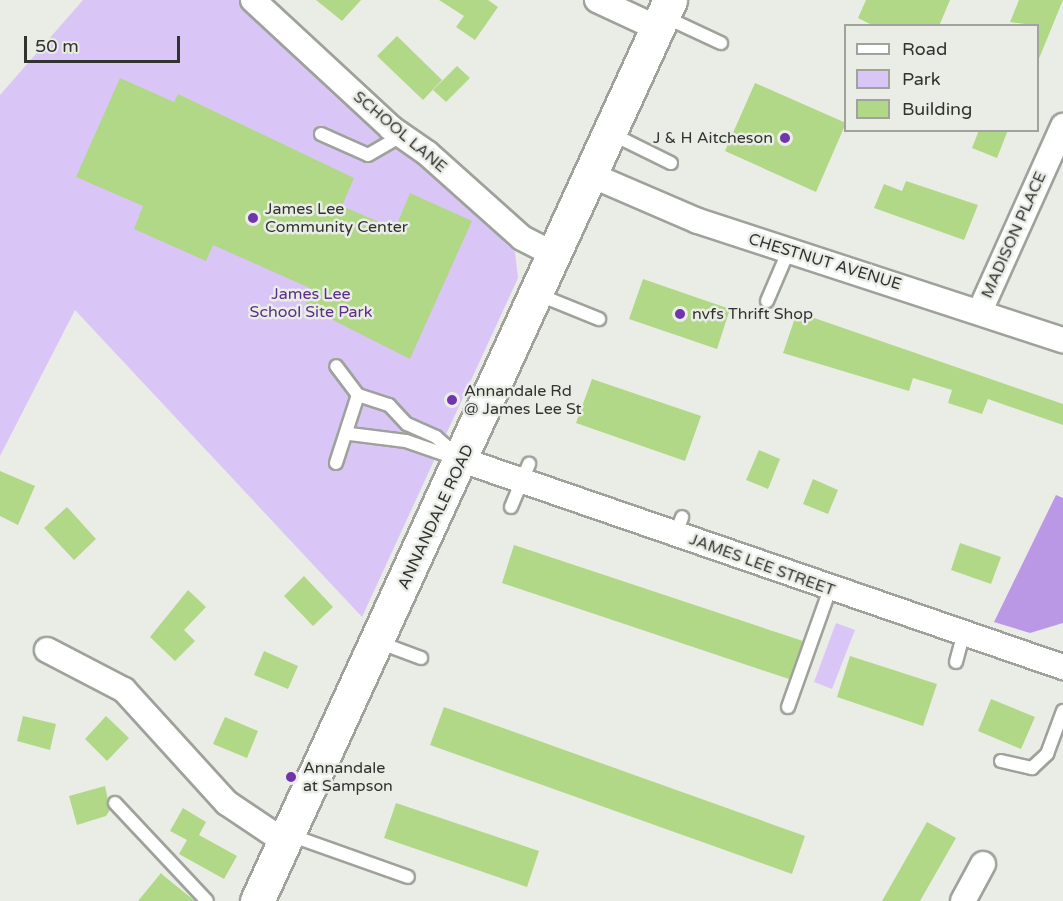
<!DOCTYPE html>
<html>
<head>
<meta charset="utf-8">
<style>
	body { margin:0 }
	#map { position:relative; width:1063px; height:901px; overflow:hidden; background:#eaede6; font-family:"Varela Round",sans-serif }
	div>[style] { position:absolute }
	.green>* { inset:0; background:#dac5f7 }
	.forest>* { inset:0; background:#ba98e6 }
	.building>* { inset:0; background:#b1d886 }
	.roads { filter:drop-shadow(2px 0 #9ea29b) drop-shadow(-2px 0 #9ea29b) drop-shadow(0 2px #9ea29b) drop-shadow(0 -2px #9ea29b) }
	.lane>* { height:12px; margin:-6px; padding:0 6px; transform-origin:6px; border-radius:6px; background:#fff }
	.street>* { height:24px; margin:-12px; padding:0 12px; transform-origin:12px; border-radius:12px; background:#fff }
	.secondary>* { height:33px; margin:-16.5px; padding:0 16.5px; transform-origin:16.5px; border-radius:16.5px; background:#fff }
	.dots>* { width:16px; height:16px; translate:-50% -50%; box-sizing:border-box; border:3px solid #eaede6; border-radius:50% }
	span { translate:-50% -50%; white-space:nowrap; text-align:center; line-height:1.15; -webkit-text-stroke:5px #eaede6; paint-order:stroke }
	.street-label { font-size:16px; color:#313330 }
	.poi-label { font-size:16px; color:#313330 }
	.right { translate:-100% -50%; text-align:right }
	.left { translate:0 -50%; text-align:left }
	.park-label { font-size:16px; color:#5b2d88 }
	.legend { position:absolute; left:844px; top:24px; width:195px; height:108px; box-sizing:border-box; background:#eaede6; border:2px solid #a0a39d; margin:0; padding:8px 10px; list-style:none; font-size:18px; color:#313330 }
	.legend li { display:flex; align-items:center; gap:12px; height:30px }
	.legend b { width:30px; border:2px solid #a0a39d }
	.scale { position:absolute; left:24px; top:36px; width:156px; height:27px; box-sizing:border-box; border:3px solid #313330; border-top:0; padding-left:8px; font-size:18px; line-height:21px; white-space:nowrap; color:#313330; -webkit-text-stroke:4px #eaede6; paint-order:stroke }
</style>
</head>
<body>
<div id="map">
	<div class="green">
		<i style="clip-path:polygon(83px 0,239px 0,386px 143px,414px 155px,515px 252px,518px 278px,362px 617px,75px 310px,0 456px,0 95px)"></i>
		<i style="clip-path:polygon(836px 623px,855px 630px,832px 689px,814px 682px)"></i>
	</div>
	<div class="forest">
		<i style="clip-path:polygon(1056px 495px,1063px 498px,1063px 623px,1030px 633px,994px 622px)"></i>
	</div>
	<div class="building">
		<i style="clip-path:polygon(316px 0,361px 0,342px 21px)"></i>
		<i style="clip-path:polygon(439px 0,488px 0,498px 7px,475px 40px,456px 27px,464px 16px)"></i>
		<i style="clip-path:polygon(866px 0,950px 0,939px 26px,874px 26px,858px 18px)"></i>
		<i style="clip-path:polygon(1019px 0,1063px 0,1038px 61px,1038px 26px,1010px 22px)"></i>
		<i style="clip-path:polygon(397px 36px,442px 80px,423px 100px,377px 56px)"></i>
		<i style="clip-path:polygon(457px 66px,470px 78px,446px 102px,433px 90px)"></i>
		<i style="clip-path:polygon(120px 78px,174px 102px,178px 94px,354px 178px,342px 206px,395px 229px,410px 193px,472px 221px,410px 359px,305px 306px,312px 289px,213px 245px,206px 261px,134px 229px,143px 206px,76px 177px)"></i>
		<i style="clip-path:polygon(755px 83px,846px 123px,816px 192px,725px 151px)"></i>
		<i style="clip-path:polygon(979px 130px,1008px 130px,997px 158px,972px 148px)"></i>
		<i style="clip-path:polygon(906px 181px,978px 205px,964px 240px,874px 208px,884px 184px,902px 191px)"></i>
		<i style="clip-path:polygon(643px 279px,730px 309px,717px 349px,629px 319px)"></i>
		<i style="clip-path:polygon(797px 312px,1063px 404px,1063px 425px,988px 399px,982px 414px,948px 403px,952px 390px,913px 378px,909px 391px,783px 353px)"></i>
		<i style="clip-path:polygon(592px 379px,701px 416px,685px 461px,576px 423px)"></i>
		<i style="clip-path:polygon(759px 450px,780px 459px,768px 489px,746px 480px)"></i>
		<i style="clip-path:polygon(0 471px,35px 486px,18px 525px,0 516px)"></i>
		<i style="clip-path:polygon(813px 479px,838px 490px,828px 514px,803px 504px)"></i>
		<i style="clip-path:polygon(67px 507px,96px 539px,74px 560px,44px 528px)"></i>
		<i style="clip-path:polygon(960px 543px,1001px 557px,991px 584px,951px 570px)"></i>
		<i style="clip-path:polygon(514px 545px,803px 641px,789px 679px,502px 583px)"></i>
		<i style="clip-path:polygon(304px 576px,333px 607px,313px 626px,284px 596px)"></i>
		<i style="clip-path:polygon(188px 590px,206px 607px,184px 630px,195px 641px,175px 661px,150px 637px)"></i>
		<i style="clip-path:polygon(264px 651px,298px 666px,288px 689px,254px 675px)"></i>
		<i style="clip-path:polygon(850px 656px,937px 684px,923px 726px,837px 697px)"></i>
		<i style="clip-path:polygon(991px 699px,1035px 717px,1021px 749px,978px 731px)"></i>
		<i style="clip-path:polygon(444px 707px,805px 836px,792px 874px,430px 745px)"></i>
		<i style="clip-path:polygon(23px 716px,56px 724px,50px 750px,17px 741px)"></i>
		<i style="clip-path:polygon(106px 716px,129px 738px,107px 761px,85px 739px)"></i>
		<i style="clip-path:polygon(225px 717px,258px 731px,247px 758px,213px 744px)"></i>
		<i style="clip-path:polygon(105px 786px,110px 810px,106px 816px,77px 825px,69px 796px)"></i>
		<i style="clip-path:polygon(396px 803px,539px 851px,527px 887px,384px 838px)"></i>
		<i style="clip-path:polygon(183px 808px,206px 822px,199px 835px,237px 856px,224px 879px,179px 854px,187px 840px,170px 831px)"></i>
		<i style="clip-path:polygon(927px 822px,956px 838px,920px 901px,882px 901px)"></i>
		<i style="clip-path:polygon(161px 873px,164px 876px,195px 901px,138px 901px)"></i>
	</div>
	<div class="roads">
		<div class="lane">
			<i style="left:663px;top:16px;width:64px;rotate:25deg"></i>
			<i style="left:610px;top:133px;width:68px;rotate:26.2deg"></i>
			<i style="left:321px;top:134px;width:51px;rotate:24.1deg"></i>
			<i style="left:368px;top:155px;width:39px;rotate:-30deg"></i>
			<i style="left:537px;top:294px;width:67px;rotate:22deg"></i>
			<i style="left:767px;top:301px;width:53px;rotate:-66.8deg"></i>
			<i style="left:358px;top:395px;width:33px;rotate:18deg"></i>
			<i style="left:389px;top:405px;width:26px;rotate:47deg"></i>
			<i style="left:407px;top:424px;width:32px;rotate:24deg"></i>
			<i style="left:436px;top:437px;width:30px;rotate:41deg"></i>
			<i style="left:350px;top:434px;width:56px;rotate:7.1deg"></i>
			<i style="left:406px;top:441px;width:55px;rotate:19.1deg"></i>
			<i style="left:336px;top:463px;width:71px;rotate:-72.1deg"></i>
			<i style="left:358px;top:395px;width:36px;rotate:-127deg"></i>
			<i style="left:511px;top:507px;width:47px;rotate:-67.3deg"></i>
			<i style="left:676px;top:533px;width:17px;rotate:-69deg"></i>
			<i style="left:378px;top:642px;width:46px;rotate:20.4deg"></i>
			<i style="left:956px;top:662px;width:30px;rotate:-75deg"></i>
			<i style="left:788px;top:707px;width:125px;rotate:-70.4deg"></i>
			<i style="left:1001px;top:761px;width:32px;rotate:13deg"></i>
			<i style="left:1032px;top:768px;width:21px;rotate:-43deg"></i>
			<i style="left:1047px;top:754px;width:46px;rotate:-69.6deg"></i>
			<i style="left:115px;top:803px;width:134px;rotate:46.8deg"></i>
			<i style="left:290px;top:835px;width:125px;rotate:19.6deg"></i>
		</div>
		<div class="street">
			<i style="left:253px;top:0;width:188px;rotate:42.8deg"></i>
			<i style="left:391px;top:128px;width:44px;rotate:34.8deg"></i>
			<i style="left:427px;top:153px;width:127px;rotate:41.8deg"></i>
			<i style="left:522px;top:238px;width:36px;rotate:27deg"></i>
			<i style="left:597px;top:0;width:66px;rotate:25deg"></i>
			<i style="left:591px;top:175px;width:116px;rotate:23.3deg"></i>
			<i style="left:698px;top:221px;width:384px;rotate:18.1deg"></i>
			<i style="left:980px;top:311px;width:203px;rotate:-65.8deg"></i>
			<i style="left:462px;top:460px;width:636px;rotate:19.01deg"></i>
			<i style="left:47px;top:650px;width:87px;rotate:27.5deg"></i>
			<i style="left:124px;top:690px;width:153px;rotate:47.7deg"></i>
			<i style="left:227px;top:803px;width:70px;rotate:33.9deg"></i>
			<i style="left:963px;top:901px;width:42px;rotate:-61.6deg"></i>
		</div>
		<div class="secondary">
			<i style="left:257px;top:901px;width:991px;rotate:-65.37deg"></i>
		</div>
	</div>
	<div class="dots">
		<i style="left:785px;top:138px;background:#7135ab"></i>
		<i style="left:253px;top:218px;background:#7135ab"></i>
		<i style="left:680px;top:314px;background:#7135ab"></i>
		<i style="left:452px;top:400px;background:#7135ab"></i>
		<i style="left:291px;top:777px;background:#7135ab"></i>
	</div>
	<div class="street-label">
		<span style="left:400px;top:132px;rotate:40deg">SCHOOL LANE</span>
		<span style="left:1014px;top:235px;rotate:-66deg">MADISON PLACE</span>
		<span style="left:825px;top:262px;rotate:17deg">CHESTNUT AVENUE</span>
		<span style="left:436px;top:517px;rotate:-65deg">ANNANDALE ROAD</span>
		<span style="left:762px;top:565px;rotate:20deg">JAMES LEE STREET</span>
	</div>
	<div class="poi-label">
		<span class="right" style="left:773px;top:138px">J &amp; H Aitcheson</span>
		<span class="left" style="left:265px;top:218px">James Lee<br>Community Center</span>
		<span class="left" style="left:692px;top:314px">nvfs Thrift Shop</span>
		<span class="left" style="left:464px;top:400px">Annandale Rd<br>@ James Lee St</span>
		<span class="left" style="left:303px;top:777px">Annandale<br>at Sampson</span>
	</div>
	<div class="park-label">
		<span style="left:311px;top:303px">James Lee<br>School Site Park</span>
	</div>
	<ul class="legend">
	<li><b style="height:8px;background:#fff"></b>Road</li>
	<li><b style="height:16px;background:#dac5f7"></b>Park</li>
	<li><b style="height:16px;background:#b1d886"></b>Building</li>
	</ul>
	<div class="scale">50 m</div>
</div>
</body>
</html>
